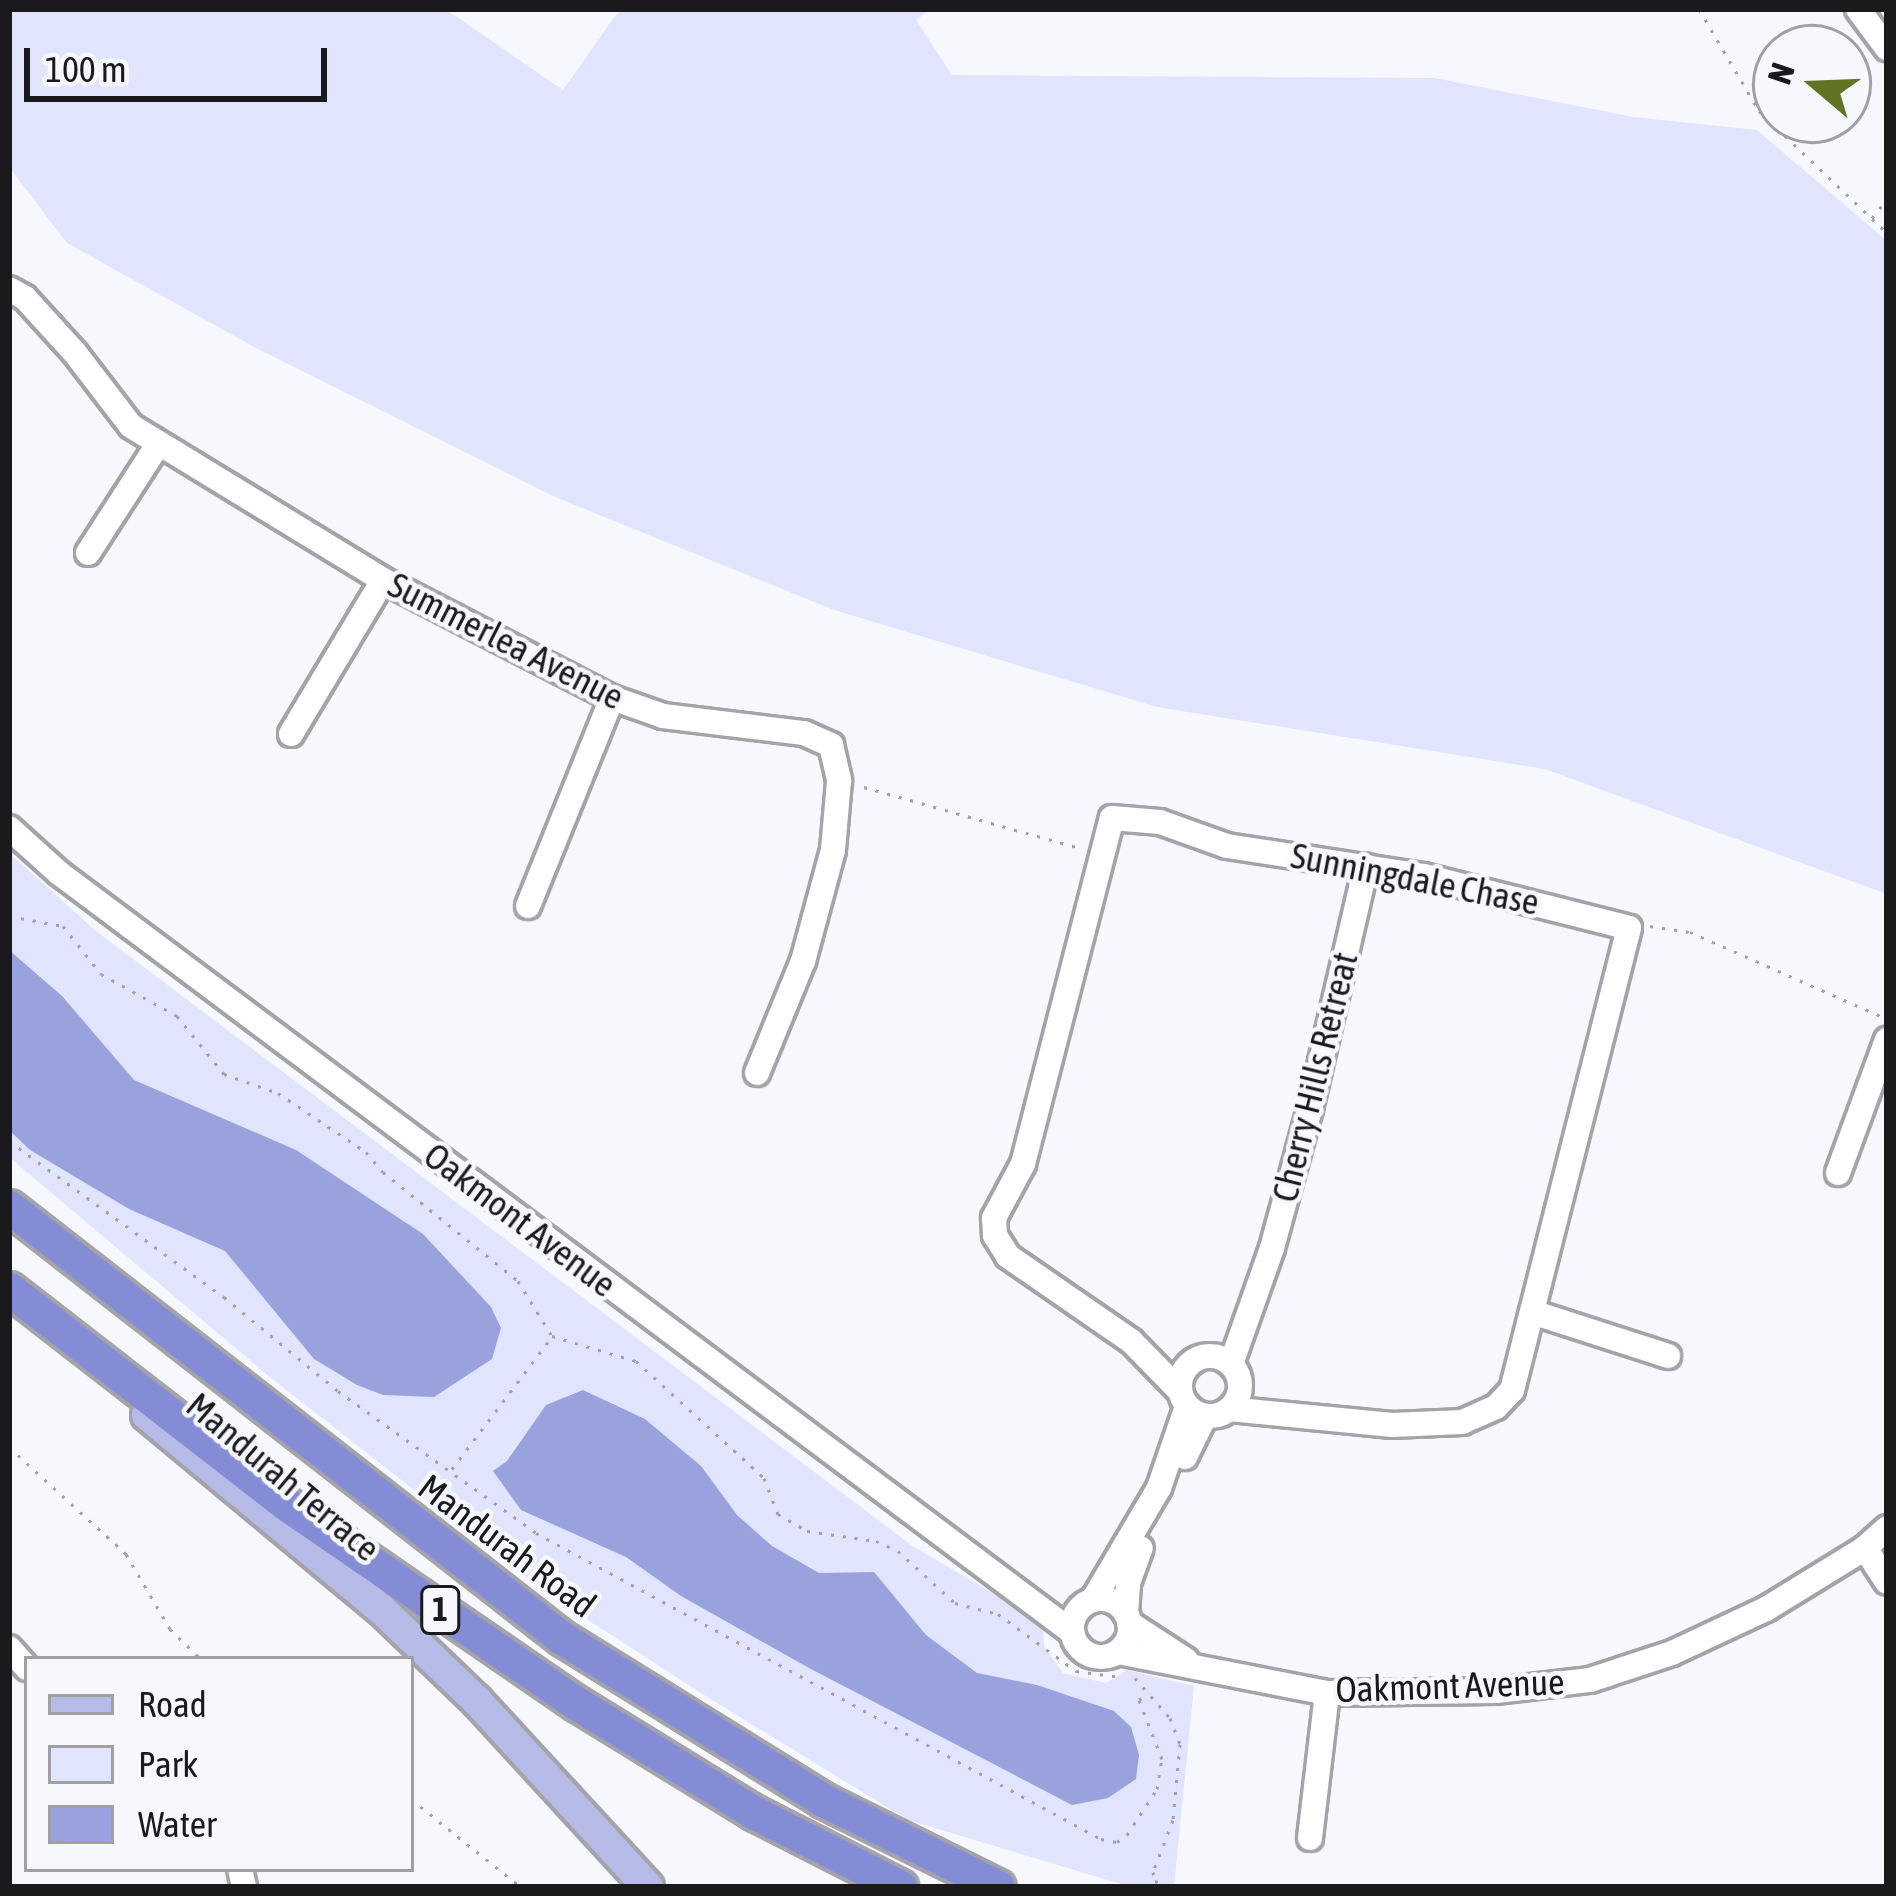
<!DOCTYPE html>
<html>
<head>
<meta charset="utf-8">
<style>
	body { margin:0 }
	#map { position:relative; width:1896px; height:1896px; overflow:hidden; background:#f7f8fe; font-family:"Asap Condensed",sans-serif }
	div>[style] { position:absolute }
	.green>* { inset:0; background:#e0e4fd }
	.water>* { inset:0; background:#9aa2de }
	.path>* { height:3px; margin-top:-1.5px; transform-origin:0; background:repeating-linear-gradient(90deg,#a1a1a6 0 3px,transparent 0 12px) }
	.roads { filter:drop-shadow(3px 0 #a3a3a9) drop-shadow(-3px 0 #a3a3a9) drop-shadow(0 3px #a3a3a9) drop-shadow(0 -3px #a3a3a9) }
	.minor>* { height:24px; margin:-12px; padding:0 12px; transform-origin:12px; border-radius:12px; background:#fff }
	.minor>.ring { margin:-12px; padding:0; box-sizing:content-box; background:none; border:24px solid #fff; border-radius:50% }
	.major>* { height:30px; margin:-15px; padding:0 15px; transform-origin:15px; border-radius:15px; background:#b5bae6 }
	.highway>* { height:33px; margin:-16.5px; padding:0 16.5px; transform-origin:16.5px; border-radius:16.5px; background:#848cd5 }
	span { translate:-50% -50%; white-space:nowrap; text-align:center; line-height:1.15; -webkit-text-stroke:9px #f7f8fe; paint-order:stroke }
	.shield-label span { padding:3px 9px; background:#f7f8fe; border:3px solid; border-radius:9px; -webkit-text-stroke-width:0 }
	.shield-label { font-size:33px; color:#1a1a1c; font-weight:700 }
	.street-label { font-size:36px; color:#1a1a1c }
	.frame { position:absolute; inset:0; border:12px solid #1a1a1c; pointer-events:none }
	.legend { position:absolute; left:24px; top:1656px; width:390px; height:216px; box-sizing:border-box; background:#f7f8fe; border:3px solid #9f9fa4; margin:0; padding:15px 21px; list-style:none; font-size:36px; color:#1a1a1c }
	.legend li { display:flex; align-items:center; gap:24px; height:60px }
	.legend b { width:60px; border:3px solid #9f9fa4 }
	.north { position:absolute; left:1752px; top:24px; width:120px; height:120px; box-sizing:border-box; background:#f7f8fe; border:3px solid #9f9fa4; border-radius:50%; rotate:289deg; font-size:33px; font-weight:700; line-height:48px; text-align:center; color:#1a1a1c }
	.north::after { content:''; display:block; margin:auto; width:42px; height:54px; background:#607424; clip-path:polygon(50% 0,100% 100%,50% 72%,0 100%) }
	.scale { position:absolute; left:24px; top:48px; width:303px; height:54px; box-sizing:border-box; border:6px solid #1a1a1c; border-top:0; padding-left:15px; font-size:36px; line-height:42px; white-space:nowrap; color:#1a1a1c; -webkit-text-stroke:9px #f7f8fe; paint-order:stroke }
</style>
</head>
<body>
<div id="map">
	<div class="green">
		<i style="clip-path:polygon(9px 9px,445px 9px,563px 90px,620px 9px,931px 9px,916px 20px,952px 75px,1435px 78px,1633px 117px,1757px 130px,1887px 241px,1887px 894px,1545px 769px,1157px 707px,834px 610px,555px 497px,258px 349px,67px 243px,9px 167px)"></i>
		<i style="clip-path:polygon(9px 853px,96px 931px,914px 1547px,1043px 1622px,1044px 1646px,1063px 1673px,1106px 1683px,1127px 1670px,1194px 1686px,1174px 1887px,1131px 1887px,908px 1820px,701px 1693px,542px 1590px,271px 1378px,9px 1157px)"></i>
	</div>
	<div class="water">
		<i style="clip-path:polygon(9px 950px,62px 996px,134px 1080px,296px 1150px,423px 1234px,491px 1307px,501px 1328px,492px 1359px,434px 1397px,383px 1395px,357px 1385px,314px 1359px,225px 1251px,129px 1209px,30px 1150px,9px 1130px)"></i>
		<i style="clip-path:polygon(583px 1390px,645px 1419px,701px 1466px,737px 1515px,772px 1546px,819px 1573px,874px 1572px,926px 1635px,977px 1673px,1037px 1685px,1114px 1711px,1131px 1727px,1139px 1755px,1136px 1779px,1108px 1798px,1072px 1805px,809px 1668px,681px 1596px,626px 1557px,521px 1510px,493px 1471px,507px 1461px,546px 1405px)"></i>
	</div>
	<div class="path">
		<i style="left:1699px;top:9px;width:118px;rotate:59.5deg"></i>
		<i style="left:1759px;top:111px;width:177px;rotate:43.6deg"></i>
		<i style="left:1872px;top:218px;width:24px;rotate:-52deg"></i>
		<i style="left:864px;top:787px;width:224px;rotate:15.8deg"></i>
		<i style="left:9px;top:916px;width:55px;rotate:10.5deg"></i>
		<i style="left:63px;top:926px;width:61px;rotate:51.6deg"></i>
		<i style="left:101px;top:974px;width:87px;rotate:28.9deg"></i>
		<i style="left:177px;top:1016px;width:75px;rotate:51deg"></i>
		<i style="left:224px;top:1074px;width:57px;rotate:19.4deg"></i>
		<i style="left:278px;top:1093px;width:106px;rotate:33.8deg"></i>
		<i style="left:366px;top:1152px;width:26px;rotate:50deg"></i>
		<i style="left:383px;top:1172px;width:174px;rotate:38.9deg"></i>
		<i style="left:518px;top:1281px;width:65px;rotate:58.3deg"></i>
		<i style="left:552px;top:1336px;width:88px;rotate:16.6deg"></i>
		<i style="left:636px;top:1361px;width:173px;rotate:42.4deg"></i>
		<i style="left:764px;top:1478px;width:39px;rotate:69deg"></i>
		<i style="left:778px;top:1514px;width:34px;rotate:30deg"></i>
		<i style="left:807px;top:1531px;width:70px;rotate:8.2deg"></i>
		<i style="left:876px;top:1541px;width:24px;rotate:24deg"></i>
		<i style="left:898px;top:1551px;width:77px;rotate:42.4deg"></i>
		<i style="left:955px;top:1603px;width:44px;rotate:14.3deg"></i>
		<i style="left:998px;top:1614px;width:97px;rotate:36.2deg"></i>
		<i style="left:1076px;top:1671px;width:45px;rotate:7.6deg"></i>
		<i style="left:1650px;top:926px;width:40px;rotate:8.5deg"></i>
		<i style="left:1690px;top:932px;width:213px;rotate:23.8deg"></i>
		<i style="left:9px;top:1141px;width:266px;rotate:36deg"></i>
		<i style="left:224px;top:1297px;width:148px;rotate:39.5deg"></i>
		<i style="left:338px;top:1391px;width:244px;rotate:35.6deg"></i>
		<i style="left:536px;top:1533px;width:643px;rotate:28.44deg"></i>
		<i style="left:1101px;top:1839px;width:16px;rotate:11deg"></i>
		<i style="left:1117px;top:1842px;width:12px;rotate:-35deg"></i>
		<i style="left:1127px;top:1835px;width:55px;rotate:-56.9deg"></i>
		<i style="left:1157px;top:1789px;width:30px;rotate:-81deg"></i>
		<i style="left:1162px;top:1759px;width:63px;rotate:-111.3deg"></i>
		<i style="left:1139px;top:1700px;width:12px;rotate:-35deg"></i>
		<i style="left:9px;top:1447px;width:159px;rotate:42.4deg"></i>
		<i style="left:126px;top:1554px;width:87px;rotate:59.6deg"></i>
		<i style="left:170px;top:1629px;width:43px;rotate:44.1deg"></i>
		<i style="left:452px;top:1469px;width:164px;rotate:-52.9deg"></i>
		<i style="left:1135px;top:1678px;width:53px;rotate:48.8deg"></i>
		<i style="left:1170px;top:1718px;width:28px;rotate:69deg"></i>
		<i style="left:1180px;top:1744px;width:76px;rotate:95.3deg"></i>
		<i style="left:1173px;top:1820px;width:56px;rotate:111deg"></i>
		<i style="left:1153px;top:1872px;width:9px;rotate:77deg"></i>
		<i style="left:1155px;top:1881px;width:16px;rotate:22deg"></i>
		<i style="left:411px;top:1799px;width:141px;rotate:38.7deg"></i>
	</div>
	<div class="roads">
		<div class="minor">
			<i style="left:1858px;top:9px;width:49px;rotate:53.4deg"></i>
			<i style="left:9px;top:289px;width:18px;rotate:29deg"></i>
			<i style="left:25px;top:298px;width:74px;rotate:47.7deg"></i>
			<i style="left:75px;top:353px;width:92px;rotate:52.5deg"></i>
			<i style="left:131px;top:426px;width:295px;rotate:31.4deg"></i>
			<i style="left:383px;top:580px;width:258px;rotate:27.3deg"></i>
			<i style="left:612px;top:698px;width:54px;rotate:19.4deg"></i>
			<i style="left:663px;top:716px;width:142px;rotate:6.9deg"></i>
			<i style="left:804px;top:733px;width:30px;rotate:24deg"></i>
			<i style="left:831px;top:745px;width:37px;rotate:77deg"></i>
			<i style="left:839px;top:781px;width:69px;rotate:95deg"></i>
			<i style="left:833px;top:850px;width:115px;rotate:105.1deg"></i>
			<i style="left:803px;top:961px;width:121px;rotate:112.3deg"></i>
			<i style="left:88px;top:553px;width:127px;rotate:-57.2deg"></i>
			<i style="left:291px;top:734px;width:179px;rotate:-59.1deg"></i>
			<i style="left:9px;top:828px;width:67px;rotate:42deg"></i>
			<i style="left:59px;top:873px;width:1266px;rotate:36.84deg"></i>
			<i style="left:528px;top:906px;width:224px;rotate:-68deg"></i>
			<i style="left:1838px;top:1173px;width:142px;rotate:-69.8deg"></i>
			<i style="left:1532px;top:1312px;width:143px;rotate:17.9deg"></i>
			<i class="ring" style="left:1180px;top:1356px;width:36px;height:36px"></i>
			<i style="left:1231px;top:1364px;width:123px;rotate:-70.5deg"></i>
			<i style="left:1272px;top:1248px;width:144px;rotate:-74.7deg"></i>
			<i style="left:1310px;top:1109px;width:249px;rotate:-77deg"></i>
			<i style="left:1179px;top:1390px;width:69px;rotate:-134.4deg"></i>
			<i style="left:1131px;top:1341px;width:150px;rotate:-145.4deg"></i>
			<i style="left:1008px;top:1256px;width:25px;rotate:-122deg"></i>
			<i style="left:995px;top:1235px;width:17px;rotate:-93deg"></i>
			<i style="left:994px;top:1218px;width:61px;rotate:-61.8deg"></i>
			<i style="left:1023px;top:1164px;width:357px;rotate:-75.6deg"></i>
			<i style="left:1112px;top:818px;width:48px;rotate:4.8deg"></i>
			<i style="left:1160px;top:822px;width:71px;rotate:19.7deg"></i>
			<i style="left:1227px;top:846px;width:199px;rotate:8.7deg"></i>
			<i style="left:1424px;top:876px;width:211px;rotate:14.2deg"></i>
			<i style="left:1629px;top:928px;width:477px;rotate:104.2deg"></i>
			<i style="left:1512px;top:1390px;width:23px;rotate:133deg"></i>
			<i style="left:1496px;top:1407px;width:36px;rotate:156deg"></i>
			<i style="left:1463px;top:1422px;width:71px;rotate:177.6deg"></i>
			<i style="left:1392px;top:1425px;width:163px;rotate:-174.4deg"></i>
			<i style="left:1185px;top:1457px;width:46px;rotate:-64deg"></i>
			<i style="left:1865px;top:1548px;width:40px;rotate:57.1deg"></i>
			<i class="ring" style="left:1072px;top:1599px;width:34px;height:34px"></i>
			<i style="left:1093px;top:1600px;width:130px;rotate:-59.5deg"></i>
			<i style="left:1159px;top:1488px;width:87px;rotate:-71.1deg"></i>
			<i style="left:1126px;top:1614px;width:31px;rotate:-86deg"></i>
			<i style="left:1128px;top:1583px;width:37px;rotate:-70deg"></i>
			<i style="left:1129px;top:1623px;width:68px;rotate:33deg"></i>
			<i style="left:9px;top:1648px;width:27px;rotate:48deg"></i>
			<i style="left:1118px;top:1652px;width:213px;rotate:11.1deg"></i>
			<i style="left:1327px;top:1693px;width:169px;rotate:-0.7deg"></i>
			<i style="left:1496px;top:1691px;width:95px;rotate:-6.7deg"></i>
			<i style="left:1590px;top:1680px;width:86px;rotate:-18.2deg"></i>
			<i style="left:1672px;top:1653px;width:104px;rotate:-25.1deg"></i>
			<i style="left:1766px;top:1609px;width:116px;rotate:-31.6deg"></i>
			<i style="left:1865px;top:1548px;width:30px;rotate:-42deg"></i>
			<i style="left:1310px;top:1838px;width:146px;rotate:-83.3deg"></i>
			<i style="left:240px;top:1869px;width:18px;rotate:77deg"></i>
		</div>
		<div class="major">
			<i style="left:147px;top:1415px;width:304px;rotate:39.7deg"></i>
			<i style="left:381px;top:1609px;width:132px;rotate:43.8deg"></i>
			<i style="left:476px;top:1700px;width:254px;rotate:47.4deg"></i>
		</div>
		<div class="highway">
			<i style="left:9px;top:1207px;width:701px;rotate:37.93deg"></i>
			<i style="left:562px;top:1638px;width:307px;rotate:31.8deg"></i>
			<i style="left:823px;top:1800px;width:195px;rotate:26.4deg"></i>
			<i style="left:9px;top:1289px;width:351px;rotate:37.8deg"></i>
			<i style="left:286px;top:1504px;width:352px;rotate:34.5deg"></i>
			<i style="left:576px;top:1703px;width:210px;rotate:31.6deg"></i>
			<i style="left:755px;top:1813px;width:163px;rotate:27deg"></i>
		</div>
	</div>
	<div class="shield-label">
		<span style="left:440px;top:1610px">1</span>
	</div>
	<div class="street-label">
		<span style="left:506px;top:641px;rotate:27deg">Summerlea Avenue</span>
		<span style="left:1415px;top:879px;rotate:11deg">Sunningdale Chase</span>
		<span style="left:1315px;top:1077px;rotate:-76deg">Cherry Hills Retreat</span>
		<span style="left:520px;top:1220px;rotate:37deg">Oakmont Avenue</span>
		<span style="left:283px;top:1477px;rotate:40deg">Mandurah Terrace</span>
		<span style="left:507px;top:1546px;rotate:37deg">Mandurah Road</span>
		<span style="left:1450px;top:1686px;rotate:-2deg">Oakmont Avenue</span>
	</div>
	<div class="frame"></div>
	<ul class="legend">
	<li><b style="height:15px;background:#b5bae6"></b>Road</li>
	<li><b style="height:33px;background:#e0e4fd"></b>Park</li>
	<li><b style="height:33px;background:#9aa2de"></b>Water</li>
	</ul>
	<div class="north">N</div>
	<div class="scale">100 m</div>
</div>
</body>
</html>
